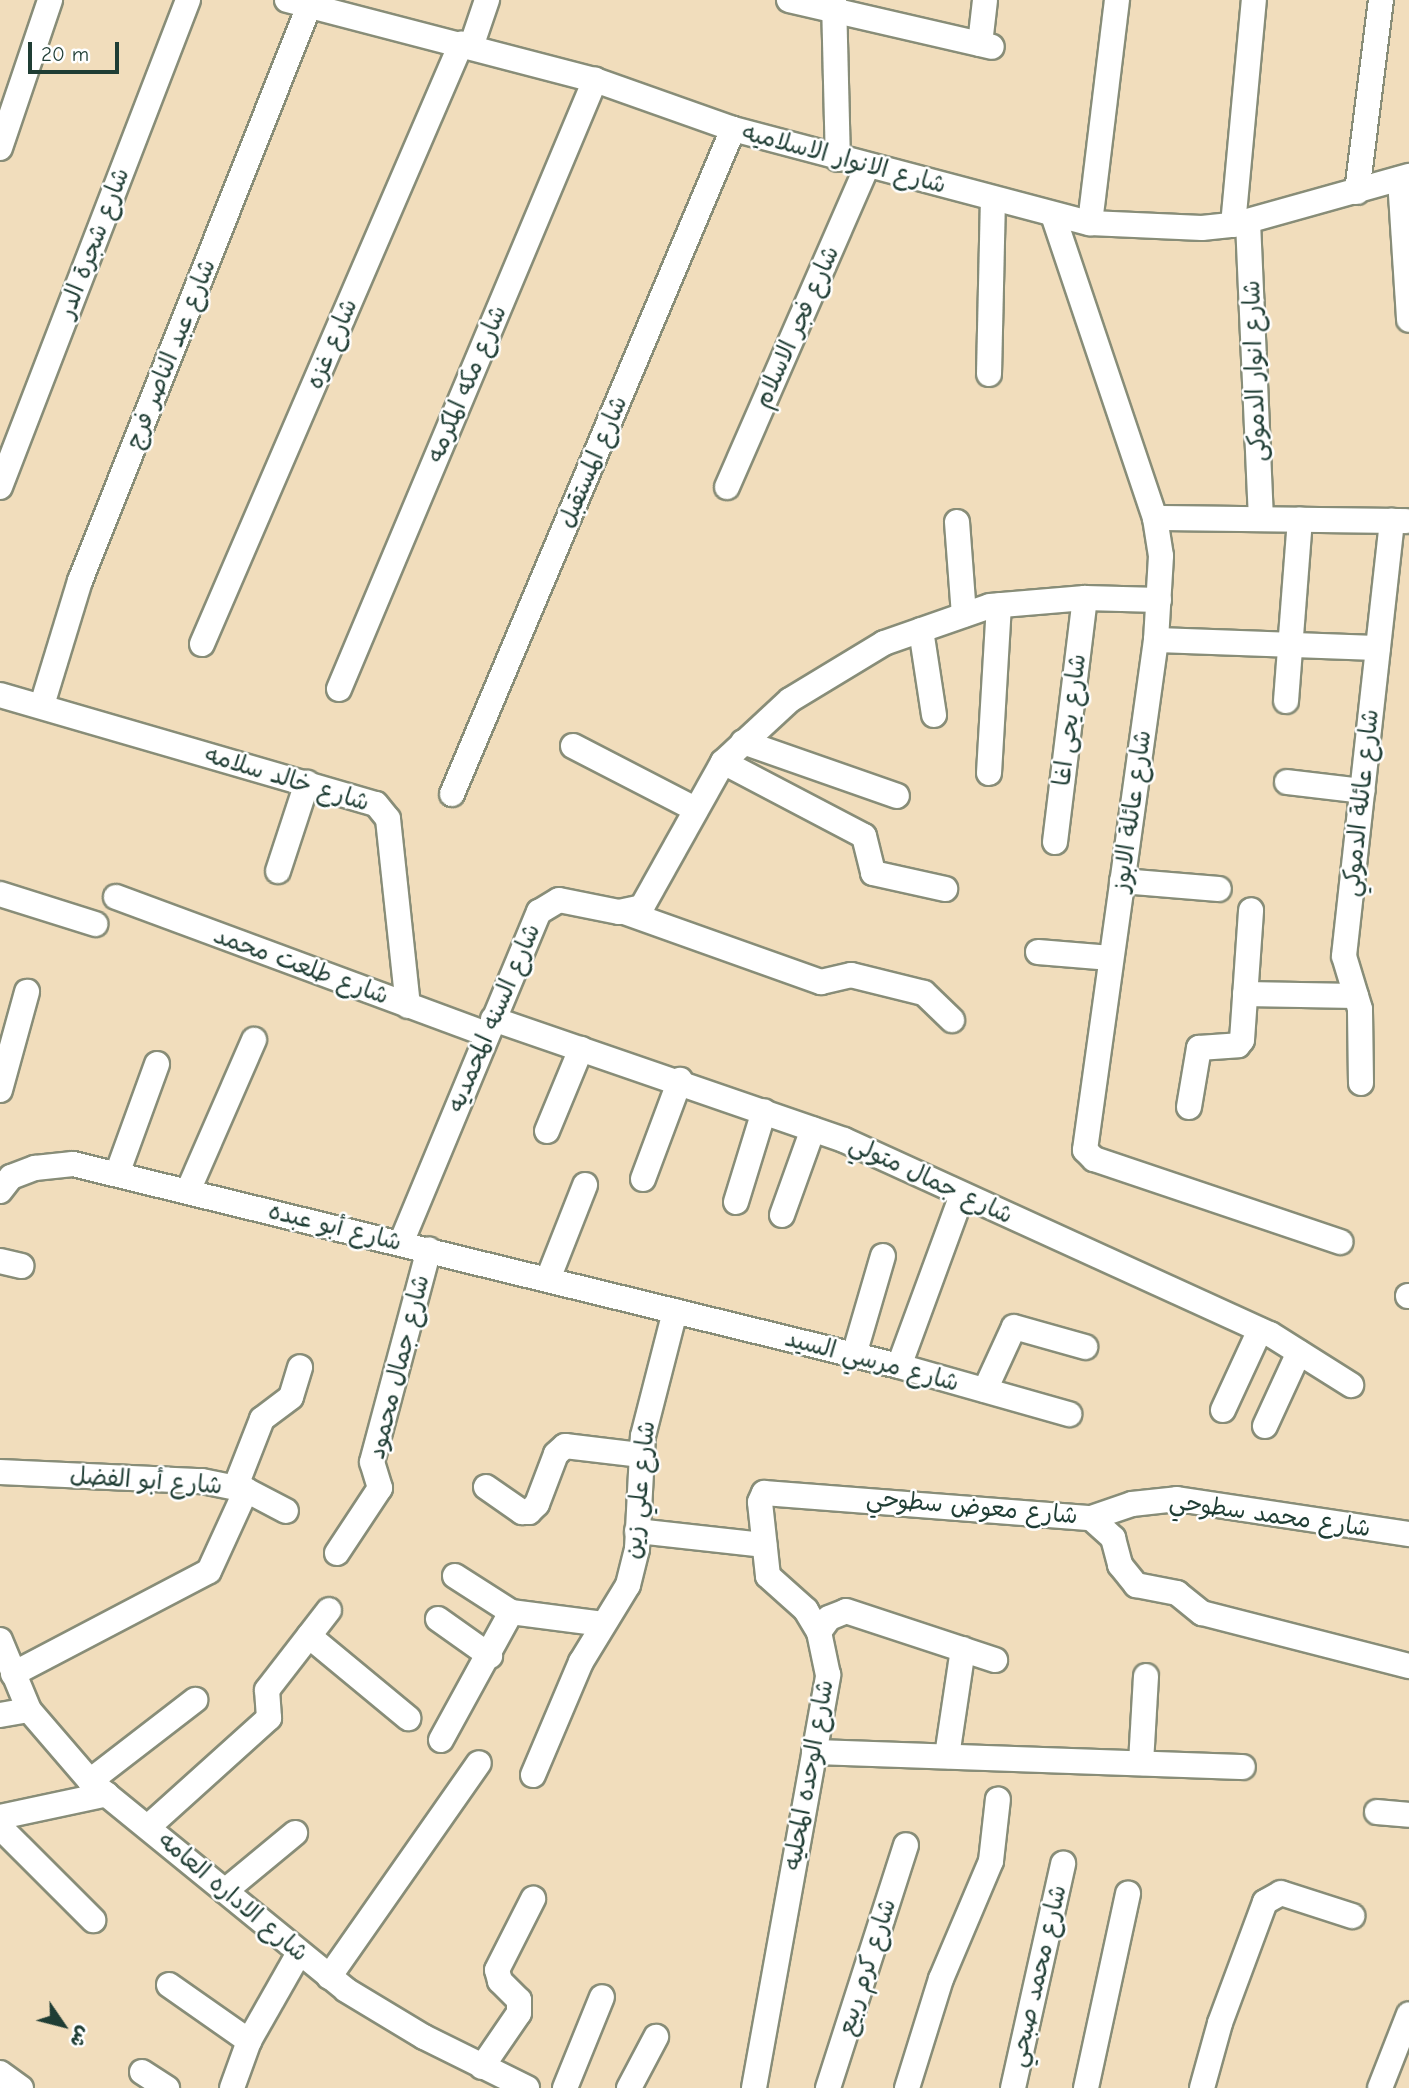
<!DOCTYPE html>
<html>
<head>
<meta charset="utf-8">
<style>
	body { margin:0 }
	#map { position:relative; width:1409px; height:2088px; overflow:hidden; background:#f1ddbc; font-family:"Comic Neue","Playpen Sans Arabic",sans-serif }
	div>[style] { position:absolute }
	.roads { filter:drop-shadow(2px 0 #888d78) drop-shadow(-2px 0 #888d78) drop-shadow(0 2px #888d78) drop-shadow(0 -2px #888d78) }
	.minor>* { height:24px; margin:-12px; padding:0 12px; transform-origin:12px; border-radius:12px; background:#fff }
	span { translate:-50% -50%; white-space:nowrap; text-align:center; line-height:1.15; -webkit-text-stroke:5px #fff; paint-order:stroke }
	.street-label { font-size:24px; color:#1f3d34 }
	.north { position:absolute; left:28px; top:1990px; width:70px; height:70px; -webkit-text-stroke:5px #fff; paint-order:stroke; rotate:125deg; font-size:19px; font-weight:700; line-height:28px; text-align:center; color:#1f3d34 }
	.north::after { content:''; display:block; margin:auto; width:24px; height:32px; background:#1f3d34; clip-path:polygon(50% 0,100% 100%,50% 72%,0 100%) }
	.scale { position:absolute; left:28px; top:42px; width:91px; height:32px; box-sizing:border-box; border:4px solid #1f3d34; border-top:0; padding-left:9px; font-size:21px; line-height:24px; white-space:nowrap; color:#1f3d34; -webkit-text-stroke:5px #fff; paint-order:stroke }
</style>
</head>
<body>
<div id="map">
	<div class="roads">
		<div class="minor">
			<i style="left:287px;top:0;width:318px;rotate:14.6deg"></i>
			<i style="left:595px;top:80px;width:146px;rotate:19.5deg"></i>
			<i style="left:733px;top:129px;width:369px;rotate:14.8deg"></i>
			<i style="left:1090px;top:223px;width:112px;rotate:2.6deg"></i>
			<i style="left:1202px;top:228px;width:31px;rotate:-6deg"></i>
			<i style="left:1233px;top:225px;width:183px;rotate:-15.6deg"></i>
			<i style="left:789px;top:0;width:208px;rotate:13deg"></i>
			<i style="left:834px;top:0;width:159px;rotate:88.6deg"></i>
			<i style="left:980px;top:44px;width:44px;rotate:-83.5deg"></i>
			<i style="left:471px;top:47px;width:50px;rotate:-71.2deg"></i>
			<i style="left:0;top:148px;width:156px;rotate:-71.3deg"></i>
			<i style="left:1400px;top:179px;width:141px;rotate:86.3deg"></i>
			<i style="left:1357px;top:192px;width:193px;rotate:-82.9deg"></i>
			<i style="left:1053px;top:215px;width:320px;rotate:71.4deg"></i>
			<i style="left:1155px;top:518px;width:38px;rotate:81deg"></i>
			<i style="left:1161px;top:556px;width:84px;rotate:93.4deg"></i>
			<i style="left:1156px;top:640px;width:515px;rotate:97.93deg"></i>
			<i style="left:1085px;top:1150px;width:13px;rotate:45deg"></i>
			<i style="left:1094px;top:1159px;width:260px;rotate:18.6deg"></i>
			<i style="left:1248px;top:222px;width:297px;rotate:87.5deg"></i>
			<i style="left:1090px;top:223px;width:225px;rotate:-83.1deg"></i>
			<i style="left:1233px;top:225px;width:226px;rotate:-84.7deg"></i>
			<i style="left:989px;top:374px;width:175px;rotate:-88.7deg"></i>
			<i style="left:0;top:487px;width:522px;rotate:-68.89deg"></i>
			<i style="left:727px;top:487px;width:350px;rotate:-66.4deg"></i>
			<i style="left:1155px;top:518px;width:251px;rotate:0.7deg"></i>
			<i style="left:957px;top:522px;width:93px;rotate:85.7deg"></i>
			<i style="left:921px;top:630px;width:86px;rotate:81.3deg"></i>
			<i style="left:1156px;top:640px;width:222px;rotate:2.1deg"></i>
			<i style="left:202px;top:644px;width:654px;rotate:-66.65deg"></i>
			<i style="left:339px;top:689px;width:661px;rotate:-67.2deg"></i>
			<i style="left:0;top:695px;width:391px;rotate:16.2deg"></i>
			<i style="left:376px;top:804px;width:19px;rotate:51deg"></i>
			<i style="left:388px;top:819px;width:188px;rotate:83.9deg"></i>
			<i style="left:1286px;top:701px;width:182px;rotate:-85.6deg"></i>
			<i style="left:42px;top:705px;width:130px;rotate:-73deg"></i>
			<i style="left:80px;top:581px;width:619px;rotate:-68.28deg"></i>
			<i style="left:743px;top:742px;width:163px;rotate:19.3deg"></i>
			<i style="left:573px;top:746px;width:137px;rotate:27.3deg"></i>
			<i style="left:723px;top:762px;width:159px;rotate:27.7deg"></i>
			<i style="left:864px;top:836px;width:38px;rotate:76deg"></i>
			<i style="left:873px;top:873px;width:74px;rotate:12.5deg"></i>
			<i style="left:989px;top:773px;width:168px;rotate:-86.6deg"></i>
			<i style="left:1287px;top:782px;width:76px;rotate:6.8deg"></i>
			<i style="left:452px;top:794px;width:722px;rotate:-67.09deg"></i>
			<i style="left:1055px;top:842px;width:246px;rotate:-83deg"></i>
			<i style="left:278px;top:871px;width:93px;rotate:-71.8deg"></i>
			<i style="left:1122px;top:881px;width:97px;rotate:4.7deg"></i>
			<i style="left:0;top:894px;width:100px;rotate:17.5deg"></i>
			<i style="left:116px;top:897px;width:395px;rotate:20.3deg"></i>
			<i style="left:627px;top:913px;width:206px;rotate:19.6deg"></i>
			<i style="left:821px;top:982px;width:31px;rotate:-13deg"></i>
			<i style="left:851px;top:975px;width:75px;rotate:13.9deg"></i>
			<i style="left:924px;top:993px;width:39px;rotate:44deg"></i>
			<i style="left:1038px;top:952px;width:73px;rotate:4.7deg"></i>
			<i style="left:1245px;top:994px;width:111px;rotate:1deg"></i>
			<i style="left:493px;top:1019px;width:371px;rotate:19deg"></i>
			<i style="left:844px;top:1140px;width:468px;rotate:24.5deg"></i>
			<i style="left:1270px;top:1334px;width:96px;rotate:32.2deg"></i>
			<i style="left:1361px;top:1083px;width:74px;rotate:-90.8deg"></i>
			<i style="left:1360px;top:1009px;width:55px;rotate:-106.8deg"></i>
			<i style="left:1344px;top:956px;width:438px;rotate:-83.7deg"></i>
			<i style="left:0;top:1090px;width:102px;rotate:-74.6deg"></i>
			<i style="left:1189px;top:1107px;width:60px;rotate:-80.4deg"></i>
			<i style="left:1199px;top:1048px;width:39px;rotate:-4deg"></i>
			<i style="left:1238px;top:1045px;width:6px;rotate:-51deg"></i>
			<i style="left:1242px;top:1040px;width:130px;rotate:-86deg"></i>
			<i style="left:547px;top:1131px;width:89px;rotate:-67.5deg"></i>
			<i style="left:117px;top:1174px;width:117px;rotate:-70deg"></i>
			<i style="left:643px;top:1179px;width:106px;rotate:-69.5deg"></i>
			<i style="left:0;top:1191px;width:18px;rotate:-52deg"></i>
			<i style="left:11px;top:1177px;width:26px;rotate:-21deg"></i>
			<i style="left:35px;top:1168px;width:38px;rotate:-6deg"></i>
			<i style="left:73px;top:1164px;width:850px;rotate:13.74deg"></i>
			<i style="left:899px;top:1366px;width:177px;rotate:15.8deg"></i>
			<i style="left:188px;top:1191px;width:165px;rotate:-66.4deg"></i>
			<i style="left:736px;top:1202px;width:95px;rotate:-72.9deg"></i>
			<i style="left:782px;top:1215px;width:91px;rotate:-70.2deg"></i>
			<i style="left:401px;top:1243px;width:359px;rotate:-67.4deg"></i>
			<i style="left:539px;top:912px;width:23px;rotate:-31deg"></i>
			<i style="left:559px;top:900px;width:61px;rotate:11.3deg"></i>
			<i style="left:619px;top:912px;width:24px;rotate:-12deg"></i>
			<i style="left:642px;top:907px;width:166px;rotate:-60.8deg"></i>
			<i style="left:723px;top:762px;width:91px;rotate:-42.8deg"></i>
			<i style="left:790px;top:700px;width:110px;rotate:-31.2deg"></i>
			<i style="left:884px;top:643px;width:112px;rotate:-19.2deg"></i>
			<i style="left:990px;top:606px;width:95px;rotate:-4.8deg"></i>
			<i style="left:1085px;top:598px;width:74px;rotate:1.5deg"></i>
			<i style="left:0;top:1261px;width:22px;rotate:13deg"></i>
			<i style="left:548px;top:1279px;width:101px;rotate:-68.5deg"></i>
			<i style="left:1408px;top:1296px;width:1px"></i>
			<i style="left:854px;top:1355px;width:103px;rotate:-73.7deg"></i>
			<i style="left:899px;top:1366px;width:182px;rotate:-69.8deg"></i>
			<i style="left:985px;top:1390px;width:69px;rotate:-65.3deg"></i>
			<i style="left:1014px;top:1327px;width:74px;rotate:15.7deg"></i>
			<i style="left:1223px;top:1410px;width:88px;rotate:-65.2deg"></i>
			<i style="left:1265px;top:1426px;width:81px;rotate:-65.3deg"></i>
			<i style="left:0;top:1472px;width:202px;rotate:2.6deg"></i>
			<i style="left:202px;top:1481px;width:45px;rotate:11.6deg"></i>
			<i style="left:246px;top:1490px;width:45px;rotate:27.7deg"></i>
			<i style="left:486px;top:1487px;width:44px;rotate:34.8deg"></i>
			<i style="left:522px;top:1512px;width:7px"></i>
			<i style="left:529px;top:1512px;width:11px;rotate:-45deg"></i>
			<i style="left:537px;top:1504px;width:53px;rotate:-69.2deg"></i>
			<i style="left:556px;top:1454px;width:12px;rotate:-42deg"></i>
			<i style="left:565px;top:1446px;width:77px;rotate:6.8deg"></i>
			<i style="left:235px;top:1488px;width:74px;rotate:-68.6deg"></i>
			<i style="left:262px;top:1419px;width:36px;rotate:-37deg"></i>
			<i style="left:291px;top:1397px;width:31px;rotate:-73deg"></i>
			<i style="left:1091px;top:1518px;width:43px;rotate:-18.9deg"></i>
			<i style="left:1132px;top:1504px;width:45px;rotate:-6.3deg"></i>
			<i style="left:1177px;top:1499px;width:235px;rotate:8.6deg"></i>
			<i style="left:637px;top:1531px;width:128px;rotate:6.3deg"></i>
			<i style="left:337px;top:1553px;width:78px;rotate:-56.5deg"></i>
			<i style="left:380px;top:1488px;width:27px;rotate:-107deg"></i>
			<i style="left:372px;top:1462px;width:220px;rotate:-75deg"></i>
			<i style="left:455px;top:1576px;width:67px;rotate:32.7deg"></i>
			<i style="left:511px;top:1612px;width:93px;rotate:7.4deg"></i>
			<i style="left:438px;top:1619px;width:64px;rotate:35.4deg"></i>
			<i style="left:819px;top:1632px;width:17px;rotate:-54deg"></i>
			<i style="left:829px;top:1618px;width:18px;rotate:-22deg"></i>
			<i style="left:846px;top:1611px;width:157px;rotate:18.2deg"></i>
			<i style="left:309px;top:1636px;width:129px;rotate:39.6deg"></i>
			<i style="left:0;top:1640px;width:76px;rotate:67.5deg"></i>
			<i style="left:29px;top:1710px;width:94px;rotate:49.3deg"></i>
			<i style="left:90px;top:1781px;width:330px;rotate:39.2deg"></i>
			<i style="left:346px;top:1990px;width:91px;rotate:31.1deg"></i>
			<i style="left:424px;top:2037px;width:115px;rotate:26.3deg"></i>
			<i style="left:13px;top:1674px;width:221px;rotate:-27.7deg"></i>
			<i style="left:209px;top:1571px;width:89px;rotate:-65.4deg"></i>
			<i style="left:0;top:1715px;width:29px;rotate:-10deg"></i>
			<i style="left:441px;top:1740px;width:146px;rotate:-61.3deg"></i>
			<i style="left:814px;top:1752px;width:429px;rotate:2deg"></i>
			<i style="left:947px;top:1756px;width:108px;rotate:-81.5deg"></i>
			<i style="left:1141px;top:1763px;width:87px;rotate:-86.7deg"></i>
			<i style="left:533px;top:1775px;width:123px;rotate:-67deg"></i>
			<i style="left:581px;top:1662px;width:90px;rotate:-58.6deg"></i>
			<i style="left:628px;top:1585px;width:37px;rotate:-76deg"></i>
			<i style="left:637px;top:1549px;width:113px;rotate:-87deg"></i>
			<i style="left:643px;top:1436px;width:129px;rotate:-75.6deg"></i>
			<i style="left:90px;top:1781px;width:133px;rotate:-37.6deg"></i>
			<i style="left:1377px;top:1812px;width:32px;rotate:5deg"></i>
			<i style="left:0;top:1817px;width:109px;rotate:-12.1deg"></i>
			<i style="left:0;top:1827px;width:132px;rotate:45deg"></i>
			<i style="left:148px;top:1827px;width:163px;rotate:-42deg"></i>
			<i style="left:269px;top:1718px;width:28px;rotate:-94deg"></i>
			<i style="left:267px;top:1690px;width:101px;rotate:-52.2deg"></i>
			<i style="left:225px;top:1891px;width:91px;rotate:-39.6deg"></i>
			<i style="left:329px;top:1977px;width:261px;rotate:-55deg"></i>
			<i style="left:169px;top:1985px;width:98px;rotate:35deg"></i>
			<i style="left:482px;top:2067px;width:65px;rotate:-55.6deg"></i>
			<i style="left:519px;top:2013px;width:13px;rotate:-90deg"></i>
			<i style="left:519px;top:2000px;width:27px;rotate:-135deg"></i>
			<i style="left:500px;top:1981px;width:11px;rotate:-105deg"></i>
			<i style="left:497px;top:1970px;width:80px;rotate:-63.1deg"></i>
			<i style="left:142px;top:2072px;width:30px;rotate:33deg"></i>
			<i style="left:0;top:2073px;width:26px;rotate:36deg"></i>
			<i style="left:232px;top:2088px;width:50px;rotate:-70.1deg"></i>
			<i style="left:249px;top:2041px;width:101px;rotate:-60.4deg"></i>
			<i style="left:565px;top:2088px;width:98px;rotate:-67.9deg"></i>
			<i style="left:629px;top:2088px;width:58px;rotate:-62.1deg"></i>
			<i style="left:754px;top:2088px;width:420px;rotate:-79.8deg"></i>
			<i style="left:828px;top:1675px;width:44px;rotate:-101.8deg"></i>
			<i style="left:819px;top:1632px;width:26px;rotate:-121deg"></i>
			<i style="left:806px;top:1610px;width:51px;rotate:-138.2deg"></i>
			<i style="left:768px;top:1576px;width:74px;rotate:-96.2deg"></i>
			<i style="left:760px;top:1502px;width:10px;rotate:-66deg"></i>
			<i style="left:764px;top:1493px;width:328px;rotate:4.4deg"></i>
			<i style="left:1091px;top:1518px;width:30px;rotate:42deg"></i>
			<i style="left:1113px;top:1538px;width:28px;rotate:75deg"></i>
			<i style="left:1120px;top:1565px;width:26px;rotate:51deg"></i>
			<i style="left:1136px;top:1585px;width:42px;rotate:11deg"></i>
			<i style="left:1177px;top:1593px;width:32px;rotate:39deg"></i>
			<i style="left:1202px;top:1613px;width:214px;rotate:14.4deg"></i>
			<i style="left:828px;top:2088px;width:255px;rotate:-72.2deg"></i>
			<i style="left:907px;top:2088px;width:114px;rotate:-72.7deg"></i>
			<i style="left:941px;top:1979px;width:128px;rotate:-67deg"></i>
			<i style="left:991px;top:1861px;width:62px;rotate:-83.6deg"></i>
			<i style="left:1013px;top:2088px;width:230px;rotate:-77.4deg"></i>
			<i style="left:1086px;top:2088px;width:199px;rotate:-77.8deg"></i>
			<i style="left:1202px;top:2088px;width:67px;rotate:-74.5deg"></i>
			<i style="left:1220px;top:2023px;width:129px;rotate:-69.6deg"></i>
			<i style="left:1265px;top:1902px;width:18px;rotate:-29deg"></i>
			<i style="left:1281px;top:1893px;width:75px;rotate:17.9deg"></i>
			<i style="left:1380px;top:2088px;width:79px;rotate:-68.6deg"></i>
		</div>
	</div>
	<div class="street-label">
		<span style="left:844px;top:159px;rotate:15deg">شارع الانوار الاسلاميه</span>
		<span style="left:94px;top:243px;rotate:-69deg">شارع شجرة الدر</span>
		<span style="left:797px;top:327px;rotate:-66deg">شارع فجر الاسلام</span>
		<span style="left:332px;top:344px;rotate:-67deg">شارع غزه</span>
		<span style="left:171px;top:354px;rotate:-68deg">شارع عبد الناصر فرج</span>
		<span style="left:1255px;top:371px;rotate:-92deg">شارع انوار الدموكى</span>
		<span style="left:467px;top:384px;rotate:-67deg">شارع مكه المكرمه</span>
		<span style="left:593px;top:462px;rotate:-67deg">شارع المستقبل</span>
		<span style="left:1070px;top:720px;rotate:-83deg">شارع يحى اغا</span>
		<span style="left:287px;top:779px;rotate:17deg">شارع خالد سلامه</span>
		<span style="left:1361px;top:803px;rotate:-84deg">شارع عائلة الدموكي</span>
		<span style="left:1132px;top:811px;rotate:-82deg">شارع عائلة الابوز</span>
		<span style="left:301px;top:966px;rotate:20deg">شارع طلعت محمد</span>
		<span style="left:494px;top:1018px;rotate:-67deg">شارع السنه المحمديه</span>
		<span style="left:931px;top:1180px;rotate:25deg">شارع جمال متولي</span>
		<span style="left:335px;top:1227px;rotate:14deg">شارع أبو عبده</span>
		<span style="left:872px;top:1361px;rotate:15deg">شارع مرسي السيد</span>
		<span style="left:399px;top:1367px;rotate:-76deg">شارع جمال محمود</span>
		<span style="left:146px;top:1481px;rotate:4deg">شارع أبو الفضل</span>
		<span style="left:640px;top:1490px;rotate:-84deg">شارع علي زين</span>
		<span style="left:972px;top:1507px;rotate:5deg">شارع معوض سطوحي</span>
		<span style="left:1270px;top:1515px;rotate:8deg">شارع محمد سطوحي</span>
		<span style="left:809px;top:1775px;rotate:-80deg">شارع الوحده المحليه</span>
		<span style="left:233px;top:1897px;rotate:40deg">شارع الاداره العامه</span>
		<span style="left:867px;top:1967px;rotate:-72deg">شارع كرم ربيع</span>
		<span style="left:1038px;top:1976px;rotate:-77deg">شارع محمد صبحي</span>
	</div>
	<div class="north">ش</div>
	<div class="scale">20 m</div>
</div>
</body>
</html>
